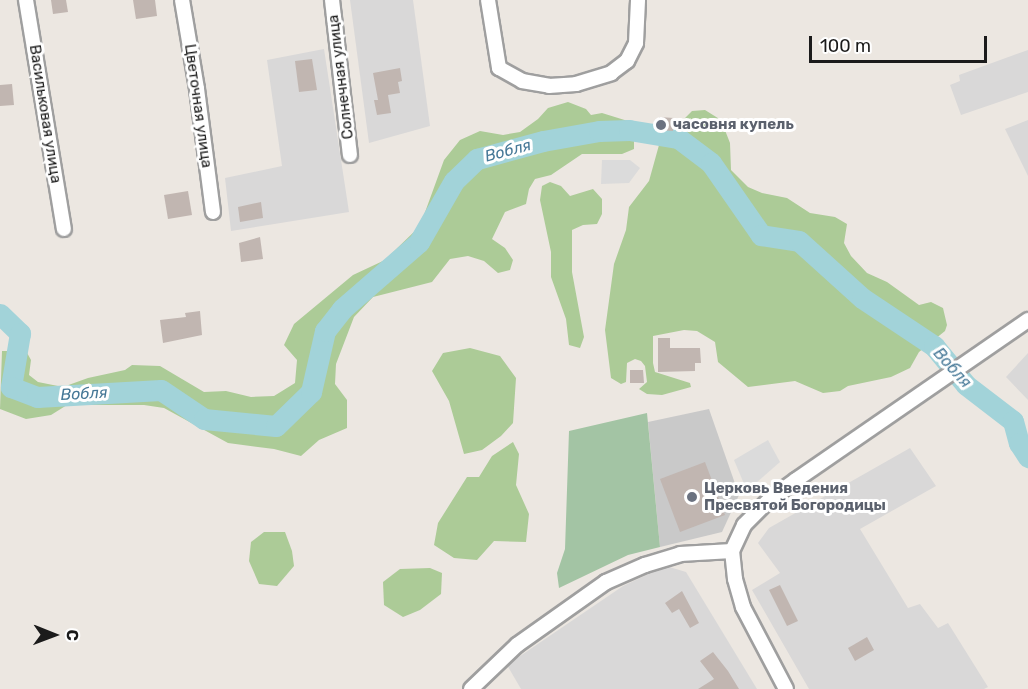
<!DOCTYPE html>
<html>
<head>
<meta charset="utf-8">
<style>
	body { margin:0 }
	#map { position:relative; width:1028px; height:689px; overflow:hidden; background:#ece7e1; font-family:Rubik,sans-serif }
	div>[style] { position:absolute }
	.residential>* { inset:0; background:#d9d8d8 }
	.religious>* { inset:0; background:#c9c9c9 }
	.forest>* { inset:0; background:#accb97 }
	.cemetery>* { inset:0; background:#a3c4a4 }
	.parking>* { inset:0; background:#dbdbdb }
	.river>* { height:21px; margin:-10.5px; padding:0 10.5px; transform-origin:10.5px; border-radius:10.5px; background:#a2d3d9 }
	.building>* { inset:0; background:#c1b6b1 }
	.roads { filter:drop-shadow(2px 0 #9f9f9f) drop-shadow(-2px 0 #9f9f9f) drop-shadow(0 2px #9f9f9f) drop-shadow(0 -2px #9f9f9f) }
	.minor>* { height:14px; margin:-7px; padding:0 7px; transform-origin:7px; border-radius:7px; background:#fff }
	.dots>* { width:16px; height:16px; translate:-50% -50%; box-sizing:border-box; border:3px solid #fff; border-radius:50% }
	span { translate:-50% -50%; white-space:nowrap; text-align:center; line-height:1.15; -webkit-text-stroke:6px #fff; paint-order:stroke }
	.street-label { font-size:15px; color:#1b1b1b }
	.worship-label { font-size:15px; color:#5b616d; font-weight:700 }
	.left { translate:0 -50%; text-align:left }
	.water-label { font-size:16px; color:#467897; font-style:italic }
	.north { position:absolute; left:24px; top:605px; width:60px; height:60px; -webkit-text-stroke:4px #fff; paint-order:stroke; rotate:91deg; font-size:16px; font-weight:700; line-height:24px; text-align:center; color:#1b1b1b }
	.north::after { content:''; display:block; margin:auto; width:21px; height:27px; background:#1b1b1b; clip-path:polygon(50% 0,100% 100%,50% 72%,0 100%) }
	.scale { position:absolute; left:809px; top:36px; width:178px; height:27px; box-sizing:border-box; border:3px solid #1b1b1b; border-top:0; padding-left:8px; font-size:18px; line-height:21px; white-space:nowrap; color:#1b1b1b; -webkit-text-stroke:4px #fff; paint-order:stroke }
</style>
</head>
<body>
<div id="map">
	<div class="residential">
		<i style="clip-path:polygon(350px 0,413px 0,430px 126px,369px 143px)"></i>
		<i style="clip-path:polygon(324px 49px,349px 212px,231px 231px,225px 178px,282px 166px,267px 60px)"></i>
		<i style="clip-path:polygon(1028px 50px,1028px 92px,961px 115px,950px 85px,960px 81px,959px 75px)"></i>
		<i style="clip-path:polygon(1028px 120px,1028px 176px,1005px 129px)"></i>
		<i style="clip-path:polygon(1028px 353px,1028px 400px,1006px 377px)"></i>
		<i style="clip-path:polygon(910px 448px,936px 486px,860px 529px,908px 608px,920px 604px,938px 628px,948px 623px,988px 687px,984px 689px,809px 689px,752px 590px,780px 573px,758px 543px,769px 528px)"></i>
		<i style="clip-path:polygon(666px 566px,686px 572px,757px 689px,521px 689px,507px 665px,623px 586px)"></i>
	</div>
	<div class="religious">
		<i style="clip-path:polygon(709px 409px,739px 495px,722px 532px,660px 547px,648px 422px)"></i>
	</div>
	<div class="forest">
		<i style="clip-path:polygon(568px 102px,586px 109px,591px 115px,602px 113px,631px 122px,634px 125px,634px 149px,622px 154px,582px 154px,551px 175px,535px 179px,529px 189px,526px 204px,505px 212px,492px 239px,505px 248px,513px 260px,510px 270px,498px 273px,484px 261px,468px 256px,450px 259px,432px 282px,373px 297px,354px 317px,336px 364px,335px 384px,347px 400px,347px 428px,319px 440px,301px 456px,274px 449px,228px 443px,164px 408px,144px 405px,67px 405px,51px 415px,26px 419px,0 409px,2px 351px,26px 351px,31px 360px,29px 375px,38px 382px,63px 387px,88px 378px,125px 370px,132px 365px,160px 366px,204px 392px,226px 391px,251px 397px,274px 396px,295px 383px,297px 360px,284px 345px,294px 324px,353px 275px,385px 260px,420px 226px,444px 160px,460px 140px,480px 131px,503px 135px,520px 132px,538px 119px,548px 108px)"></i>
		<i style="clip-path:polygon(705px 110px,721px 120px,730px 143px,731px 170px,748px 187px,762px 193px,787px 198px,810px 213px,835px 217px,847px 224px,844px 243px,851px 256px,867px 273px,887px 282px,919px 305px,931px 302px,943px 308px,947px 325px,945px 331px,919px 352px,910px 368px,891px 377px,848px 386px,840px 391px,823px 393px,795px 381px,748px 387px,718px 362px,715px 342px,697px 331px,684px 330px,653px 336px,653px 363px,655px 372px,690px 383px,691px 387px,662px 395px,647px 394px,639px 389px,647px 382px,645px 366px,641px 361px,635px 359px,627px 363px,626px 382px,621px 384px,611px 378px,605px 330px,614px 264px,626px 230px,629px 207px,649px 181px,659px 145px,670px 142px,682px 133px,683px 120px,692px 111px)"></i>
		<i style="clip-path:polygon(550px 182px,561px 186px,570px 196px,593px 189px,602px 199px,602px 214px,597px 224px,583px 225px,572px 230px,572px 272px,584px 337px,580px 348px,569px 345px,566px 319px,551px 277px,551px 252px,540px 200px,542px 186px)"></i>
		<i style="clip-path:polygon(470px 348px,500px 356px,516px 378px,513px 423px,501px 436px,482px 450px,464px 454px,449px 401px,432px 371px,443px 353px)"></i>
		<i style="clip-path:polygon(513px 442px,519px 454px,516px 485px,529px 514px,526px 542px,494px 541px,477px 560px,454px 558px,434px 545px,438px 523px,467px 477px,479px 477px,492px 456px)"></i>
		<i style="clip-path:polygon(264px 532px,285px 532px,292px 551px,294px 566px,277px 586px,259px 584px,249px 561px,251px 542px)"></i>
		<i style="clip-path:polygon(430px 568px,442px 573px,441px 594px,420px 610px,403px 617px,384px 605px,383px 582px,400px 569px)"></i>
	</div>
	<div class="cemetery">
		<i style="clip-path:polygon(647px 413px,660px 547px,628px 555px,559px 588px,557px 573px,565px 549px,569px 431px)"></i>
	</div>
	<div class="parking">
		<i style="clip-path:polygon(602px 160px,630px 160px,640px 168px,629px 183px,601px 184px)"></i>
		<i style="clip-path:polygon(768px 440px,780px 462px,747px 491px,734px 460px)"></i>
	</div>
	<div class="river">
		<i style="left:0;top:314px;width:28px;rotate:44deg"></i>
		<i style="left:20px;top:333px;width:55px;rotate:99.5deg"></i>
		<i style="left:11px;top:387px;width:28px;rotate:21deg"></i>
		<i style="left:37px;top:397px;width:124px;rotate:-3.2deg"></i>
		<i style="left:161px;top:390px;width:52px;rotate:34deg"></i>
		<i style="left:204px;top:419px;width:72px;rotate:5.6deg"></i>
		<i style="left:276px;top:426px;width:49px;rotate:-44.2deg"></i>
		<i style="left:311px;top:392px;width:63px;rotate:-77.1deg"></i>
		<i style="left:325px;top:331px;width:28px;rotate:-52deg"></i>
		<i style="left:342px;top:309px;width:102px;rotate:-41deg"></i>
		<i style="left:419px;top:242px;width:70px;rotate:-60.2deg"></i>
		<i style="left:454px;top:181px;width:32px;rotate:-44deg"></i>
		<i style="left:477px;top:159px;width:68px;rotate:-15.3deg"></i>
		<i style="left:543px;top:141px;width:57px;rotate:-10.1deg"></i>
		<i style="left:599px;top:131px;width:30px;rotate:-2deg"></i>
		<i style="left:629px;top:130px;width:50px;rotate:9.3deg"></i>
		<i style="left:678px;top:138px;width:41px;rotate:37.1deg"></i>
		<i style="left:711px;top:163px;width:88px;rotate:55.2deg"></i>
		<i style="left:761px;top:235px;width:38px;rotate:9deg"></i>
		<i style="left:799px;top:241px;width:85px;rotate:42.1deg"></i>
		<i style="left:862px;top:298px;width:87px;rotate:33.7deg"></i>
		<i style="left:934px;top:346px;width:50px;rotate:50.6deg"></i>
		<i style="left:966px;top:385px;width:59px;rotate:37.5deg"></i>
		<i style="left:1013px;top:421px;width:23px;rotate:75deg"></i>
		<i style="left:1019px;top:443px;width:17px;rotate:57deg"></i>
	</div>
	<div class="building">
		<i style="clip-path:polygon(51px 0,66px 0,68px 12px,53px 14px)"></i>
		<i style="clip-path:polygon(133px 0,155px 0,157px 16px,136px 19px)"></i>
		<i style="clip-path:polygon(312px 59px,317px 90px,299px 92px,295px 61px)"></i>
		<i style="clip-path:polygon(400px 68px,402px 81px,398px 82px,400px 93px,388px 95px,391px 113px,377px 115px,374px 100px,378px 100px,373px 73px)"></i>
		<i style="clip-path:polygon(12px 84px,14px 105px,0 106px,0 85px)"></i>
		<i style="clip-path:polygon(659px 117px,674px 118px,673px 131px,658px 130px)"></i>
		<i style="clip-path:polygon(188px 191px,192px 215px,168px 219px,164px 195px)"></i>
		<i style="clip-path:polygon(261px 202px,263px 218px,240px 222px,238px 207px)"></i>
		<i style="clip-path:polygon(260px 237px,263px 259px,241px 262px,239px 243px)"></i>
		<i style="clip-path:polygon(200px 311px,202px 335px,163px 343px,160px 320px,186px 317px,185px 313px)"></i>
		<i style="clip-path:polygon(658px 338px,670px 338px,670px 348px,700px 348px,701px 363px,695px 363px,695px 371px,658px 372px)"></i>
		<i style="clip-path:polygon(630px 370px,643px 370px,644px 383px,630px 383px)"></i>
		<i style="clip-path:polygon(705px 462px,725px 515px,680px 532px,660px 479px)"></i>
		<i style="clip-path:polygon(780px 585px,798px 621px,787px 626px,769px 590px)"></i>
		<i style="clip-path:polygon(682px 591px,699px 623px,690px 628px,679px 609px,672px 613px,665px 603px)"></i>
		<i style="clip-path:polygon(867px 637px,874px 650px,855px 661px,848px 648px)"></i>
		<i style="clip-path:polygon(713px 652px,728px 671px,739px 689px,698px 689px,714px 679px,700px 661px)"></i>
	</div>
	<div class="roads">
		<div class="minor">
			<i style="left:26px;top:0;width:232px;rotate:80.6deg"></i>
			<i style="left:182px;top:0;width:90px;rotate:80.4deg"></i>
			<i style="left:197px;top:89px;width:124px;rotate:82.6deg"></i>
			<i style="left:332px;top:0;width:156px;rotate:83.4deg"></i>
			<i style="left:488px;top:0;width:69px;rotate:80.8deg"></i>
			<i style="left:499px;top:68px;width:26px;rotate:29deg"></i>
			<i style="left:522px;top:81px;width:27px;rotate:10deg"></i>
			<i style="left:549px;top:86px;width:27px;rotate:-4deg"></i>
			<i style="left:576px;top:84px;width:37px;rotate:-17deg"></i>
			<i style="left:611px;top:73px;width:20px;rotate:-37deg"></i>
			<i style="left:627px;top:61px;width:20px;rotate:-63deg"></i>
			<i style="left:636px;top:43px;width:43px;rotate:-87.3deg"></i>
			<i style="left:471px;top:689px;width:64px;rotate:-43.7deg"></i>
			<i style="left:517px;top:645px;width:109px;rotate:-35.3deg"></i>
			<i style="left:606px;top:582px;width:43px;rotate:-23.6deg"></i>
			<i style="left:645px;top:565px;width:37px;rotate:-17deg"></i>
			<i style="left:680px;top:554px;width:52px;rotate:-3.3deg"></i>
			<i style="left:786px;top:689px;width:93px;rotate:-117.7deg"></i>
			<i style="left:743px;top:607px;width:29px;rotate:-106deg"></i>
			<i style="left:735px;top:579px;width:28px;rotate:-96deg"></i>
			<i style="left:732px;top:551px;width:29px;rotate:-65deg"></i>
			<i style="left:744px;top:525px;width:37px;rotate:-45deg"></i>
			<i style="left:770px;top:499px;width:32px;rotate:-36deg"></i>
			<i style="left:796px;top:480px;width:282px;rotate:-34.6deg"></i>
		</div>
	</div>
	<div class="dots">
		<i style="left:661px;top:125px;background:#6b7280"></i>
		<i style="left:692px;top:497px;background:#6b7280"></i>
	</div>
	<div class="street-label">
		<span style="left:341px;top:77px;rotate:-97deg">Солнечная улица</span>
		<span style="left:198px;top:106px;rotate:82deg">Цветочная улица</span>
		<span style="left:45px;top:114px;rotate:81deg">Васильковая улица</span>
	</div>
	<div class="worship-label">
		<span class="left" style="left:673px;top:125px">часовня купель</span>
		<span class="left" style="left:704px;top:497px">Церковь Введения<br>Пресвятой Богородицы</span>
	</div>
	<div class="water-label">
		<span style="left:508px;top:151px;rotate:-15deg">Вобля</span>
		<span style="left:952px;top:368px;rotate:48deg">Вобля</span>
		<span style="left:84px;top:394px;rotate:-3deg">Вобля</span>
	</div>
	<div class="north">С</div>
	<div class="scale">100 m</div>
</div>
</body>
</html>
